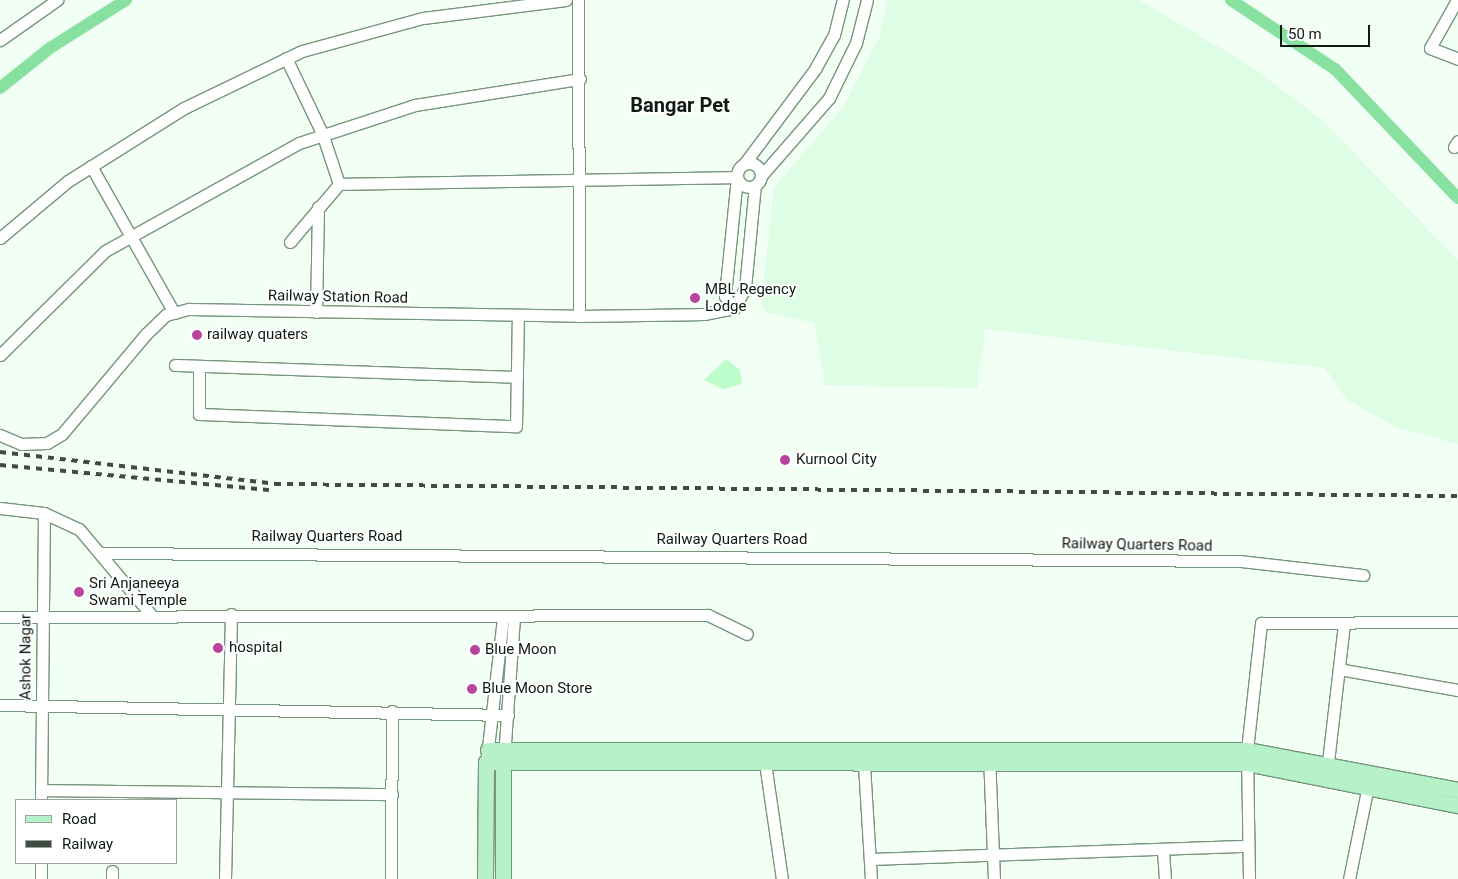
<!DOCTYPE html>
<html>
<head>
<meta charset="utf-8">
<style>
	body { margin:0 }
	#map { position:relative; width:1458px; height:879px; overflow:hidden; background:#f2fff4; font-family:Roboto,sans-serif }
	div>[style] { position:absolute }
	.built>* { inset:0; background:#ddfde4 }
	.green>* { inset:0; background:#bdfdcc }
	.canal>* { height:12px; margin:-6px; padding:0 6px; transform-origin:6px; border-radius:6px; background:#89e1a1 }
	.roads { filter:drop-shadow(1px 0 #76957d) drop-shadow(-1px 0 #76957d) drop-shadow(0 1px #76957d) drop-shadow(0 -1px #76957d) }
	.minor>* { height:11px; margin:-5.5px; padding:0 5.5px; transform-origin:5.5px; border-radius:5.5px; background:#fff }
	.minor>.ring { margin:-5.5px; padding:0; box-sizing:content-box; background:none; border:11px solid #fff; border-radius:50% }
	.major>* { height:15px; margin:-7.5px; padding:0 7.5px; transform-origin:7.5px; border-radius:7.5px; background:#b6f1c7 }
	.rail>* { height:4px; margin-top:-2px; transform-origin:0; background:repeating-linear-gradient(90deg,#404b42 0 6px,transparent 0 12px) }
	.dots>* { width:14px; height:14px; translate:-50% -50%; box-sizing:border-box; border:2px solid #fff; border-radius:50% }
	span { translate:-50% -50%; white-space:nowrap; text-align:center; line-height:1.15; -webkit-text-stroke:4px #fff; paint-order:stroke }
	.poi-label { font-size:15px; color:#0f1a12 }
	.left { translate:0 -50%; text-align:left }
	.street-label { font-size:15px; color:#0f1a12 }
	.district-label { font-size:20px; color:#0f1a12; font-weight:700 }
	.legend { position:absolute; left:15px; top:799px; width:162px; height:65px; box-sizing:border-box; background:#fff; border:1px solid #9fa3a0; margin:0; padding:6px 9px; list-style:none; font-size:15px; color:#0f1a12 }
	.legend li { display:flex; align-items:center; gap:10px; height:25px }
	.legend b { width:25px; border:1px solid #9fa3a0 }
	.scale { position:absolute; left:1280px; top:25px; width:90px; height:22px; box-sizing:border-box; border:2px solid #0f1a12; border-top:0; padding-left:6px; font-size:15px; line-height:18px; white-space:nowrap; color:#0f1a12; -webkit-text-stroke:4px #fff; paint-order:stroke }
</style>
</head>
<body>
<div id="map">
	<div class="built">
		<i style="clip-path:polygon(887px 0,1139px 0,1249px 65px,1320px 118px,1458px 260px,1458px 444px,1398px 428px,1347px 400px,1325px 368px,985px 329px,977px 388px,825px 385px,814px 323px,766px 312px,761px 304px,774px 188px,844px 106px,880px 36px)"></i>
	</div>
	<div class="green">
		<i style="clip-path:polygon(726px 359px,740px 370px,742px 384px,723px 389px,704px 380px)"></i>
	</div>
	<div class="canal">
		<i style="left:1231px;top:0;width:125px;rotate:33.6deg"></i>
		<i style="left:1335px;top:69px;width:178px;rotate:46.4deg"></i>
		<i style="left:0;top:88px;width:64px;rotate:-38.7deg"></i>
		<i style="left:50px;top:48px;width:90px;rotate:-32.3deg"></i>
	</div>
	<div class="roads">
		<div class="minor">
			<i style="left:578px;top:0;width:316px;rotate:89.8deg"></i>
			<i style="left:1457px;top:0;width:55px;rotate:119.4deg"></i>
			<i style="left:1430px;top:48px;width:30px;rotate:21deg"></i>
			<i style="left:0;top:40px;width:70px;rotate:-35.1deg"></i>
			<i style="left:286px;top:58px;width:83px;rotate:64.4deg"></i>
			<i style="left:322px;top:133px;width:54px;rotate:71.6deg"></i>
			<i style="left:1454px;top:147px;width:7px;rotate:-56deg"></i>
			<i class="ring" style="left:737px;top:163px;width:13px;height:13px"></i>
			<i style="left:744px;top:164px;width:119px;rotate:-53.2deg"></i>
			<i style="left:815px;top:69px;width:39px;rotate:-61deg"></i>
			<i style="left:834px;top:35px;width:36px;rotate:-76deg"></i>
			<i style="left:91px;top:166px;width:169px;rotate:60.5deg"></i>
			<i style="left:761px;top:176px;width:103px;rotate:-48.9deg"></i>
			<i style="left:829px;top:98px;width:61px;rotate:-63.9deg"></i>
			<i style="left:856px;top:43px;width:44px;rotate:-75.7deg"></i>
			<i style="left:0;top:238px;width:89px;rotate:-40deg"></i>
			<i style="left:68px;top:181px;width:137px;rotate:-32.2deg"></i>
			<i style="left:184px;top:108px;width:131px;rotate:-25.8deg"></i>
			<i style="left:302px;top:51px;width:125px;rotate:-15.3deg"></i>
			<i style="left:423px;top:18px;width:144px;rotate:-7.2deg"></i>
			<i style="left:290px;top:242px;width:76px;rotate:-49.8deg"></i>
			<i style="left:339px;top:184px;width:398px;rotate:-1deg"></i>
			<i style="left:737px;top:177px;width:120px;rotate:95.8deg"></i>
			<i style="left:725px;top:296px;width:15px;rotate:53deg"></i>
			<i style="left:316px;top:312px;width:105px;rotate:-88.9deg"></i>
			<i style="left:0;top:355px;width:148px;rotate:-44.7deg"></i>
			<i style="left:105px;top:251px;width:222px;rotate:-29.1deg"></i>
			<i style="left:299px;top:143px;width:122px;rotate:-18.1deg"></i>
			<i style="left:415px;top:105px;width:167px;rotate:-9deg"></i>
			<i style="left:175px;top:365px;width:342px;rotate:2deg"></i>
			<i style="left:199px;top:366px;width:48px;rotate:90deg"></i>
			<i style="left:199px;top:414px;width:317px;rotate:2.2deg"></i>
			<i style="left:516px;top:426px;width:111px;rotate:-89deg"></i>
			<i style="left:0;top:435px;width:23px;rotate:23deg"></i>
			<i style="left:21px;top:444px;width:26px;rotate:-2deg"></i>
			<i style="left:47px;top:443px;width:17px;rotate:-31deg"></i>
			<i style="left:62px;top:434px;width:131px;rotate:-50deg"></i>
			<i style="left:146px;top:334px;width:28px;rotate:-44deg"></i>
			<i style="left:166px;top:315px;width:24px;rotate:-15deg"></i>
			<i style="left:189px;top:309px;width:390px;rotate:1deg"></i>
			<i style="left:579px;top:316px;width:125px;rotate:-0.9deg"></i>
			<i style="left:704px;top:314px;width:31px;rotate:-11deg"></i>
			<i style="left:734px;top:308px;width:23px;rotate:-61deg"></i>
			<i style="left:745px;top:288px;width:103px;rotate:-84.5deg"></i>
			<i style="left:0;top:508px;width:44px;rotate:6.5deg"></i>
			<i style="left:44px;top:513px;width:38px;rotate:25deg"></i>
			<i style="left:79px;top:529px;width:114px;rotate:50deg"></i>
			<i style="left:100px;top:553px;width:1140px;rotate:0.4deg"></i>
			<i style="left:1240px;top:561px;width:124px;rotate:6.5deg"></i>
			<i style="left:0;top:617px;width:708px;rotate:-0.16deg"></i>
			<i style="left:708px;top:615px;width:43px;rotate:26deg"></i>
			<i style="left:1339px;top:669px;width:121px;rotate:10deg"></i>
			<i style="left:0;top:705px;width:508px;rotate:1.13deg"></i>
			<i style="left:989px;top:755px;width:124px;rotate:87.7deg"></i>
			<i style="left:487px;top:756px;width:140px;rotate:-83.4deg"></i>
			<i style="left:764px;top:756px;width:124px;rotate:81.7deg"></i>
			<i style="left:504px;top:757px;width:140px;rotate:-85.9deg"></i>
			<i style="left:1328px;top:762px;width:140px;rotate:-83.4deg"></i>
			<i style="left:864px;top:765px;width:114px;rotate:86.5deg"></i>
			<i style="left:41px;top:790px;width:351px;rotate:0.7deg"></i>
			<i style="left:41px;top:800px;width:287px;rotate:-89.4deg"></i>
			<i style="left:1163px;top:851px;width:28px;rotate:86deg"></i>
			<i style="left:870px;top:859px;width:378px;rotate:-2deg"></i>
			<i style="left:41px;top:879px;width:16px;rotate:-90deg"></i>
			<i style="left:112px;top:879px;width:8px;rotate:-90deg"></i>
			<i style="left:225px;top:879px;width:265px;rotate:-88.7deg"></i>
			<i style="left:391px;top:879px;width:168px;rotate:-89.7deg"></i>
			<i style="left:1249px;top:879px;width:129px;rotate:-90.9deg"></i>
			<i style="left:1247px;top:750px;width:128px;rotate:-83.7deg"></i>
			<i style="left:1261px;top:623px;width:197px;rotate:-0.3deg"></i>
			<i style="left:1349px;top:879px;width:95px;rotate:-78.5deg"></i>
		</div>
		<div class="major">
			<i style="left:488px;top:750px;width:759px"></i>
			<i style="left:1247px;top:750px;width:215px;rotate:10.7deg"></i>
			<i style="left:503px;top:763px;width:116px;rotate:90deg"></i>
			<i style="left:485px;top:879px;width:117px;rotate:-89.5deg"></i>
			<i style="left:486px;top:762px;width:761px;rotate:0.08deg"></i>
			<i style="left:1247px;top:763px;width:215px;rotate:11.3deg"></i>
		</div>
	</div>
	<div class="rail">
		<i style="left:0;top:452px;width:277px;rotate:6.6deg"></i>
		<i style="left:275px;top:484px;width:1183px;rotate:0.58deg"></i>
		<i style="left:0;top:465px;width:270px;rotate:5.3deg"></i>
	</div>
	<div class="dots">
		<i style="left:695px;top:298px;background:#b7449d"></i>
		<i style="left:197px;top:335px;background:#b7449d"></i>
		<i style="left:785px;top:460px;background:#b7449d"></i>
		<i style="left:79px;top:592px;background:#b7449d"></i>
		<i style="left:218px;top:648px;background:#b7449d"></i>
		<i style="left:475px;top:650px;background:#b7449d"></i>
		<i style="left:472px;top:689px;background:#b7449d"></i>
	</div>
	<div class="poi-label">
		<span class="left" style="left:705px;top:298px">MBL Regency<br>Lodge</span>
		<span class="left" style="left:207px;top:335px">railway quaters</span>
		<span class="left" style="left:796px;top:460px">Kurnool City</span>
		<span class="left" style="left:89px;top:592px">Sri Anjaneeya<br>Swami Temple</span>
		<span class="left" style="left:229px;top:648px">hospital</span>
		<span class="left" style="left:485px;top:650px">Blue Moon</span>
		<span class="left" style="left:482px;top:689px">Blue Moon Store</span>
	</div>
	<div class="street-label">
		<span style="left:338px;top:297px;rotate:1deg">Railway Station Road</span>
		<span style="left:327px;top:537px">Railway Quarters Road</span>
		<span style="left:732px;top:540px">Railway Quarters Road</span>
		<span style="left:1137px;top:545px;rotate:1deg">Railway Quarters Road</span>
		<span style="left:26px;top:657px;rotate:-90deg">Ashok Nagar</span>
	</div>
	<div class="district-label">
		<span style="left:680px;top:105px">Bangar Pet</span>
	</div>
	<ul class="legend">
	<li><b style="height:6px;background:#b6f1c7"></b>Road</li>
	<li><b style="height:6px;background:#404b42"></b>Railway</li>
	</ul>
	<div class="scale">50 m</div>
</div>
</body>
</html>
